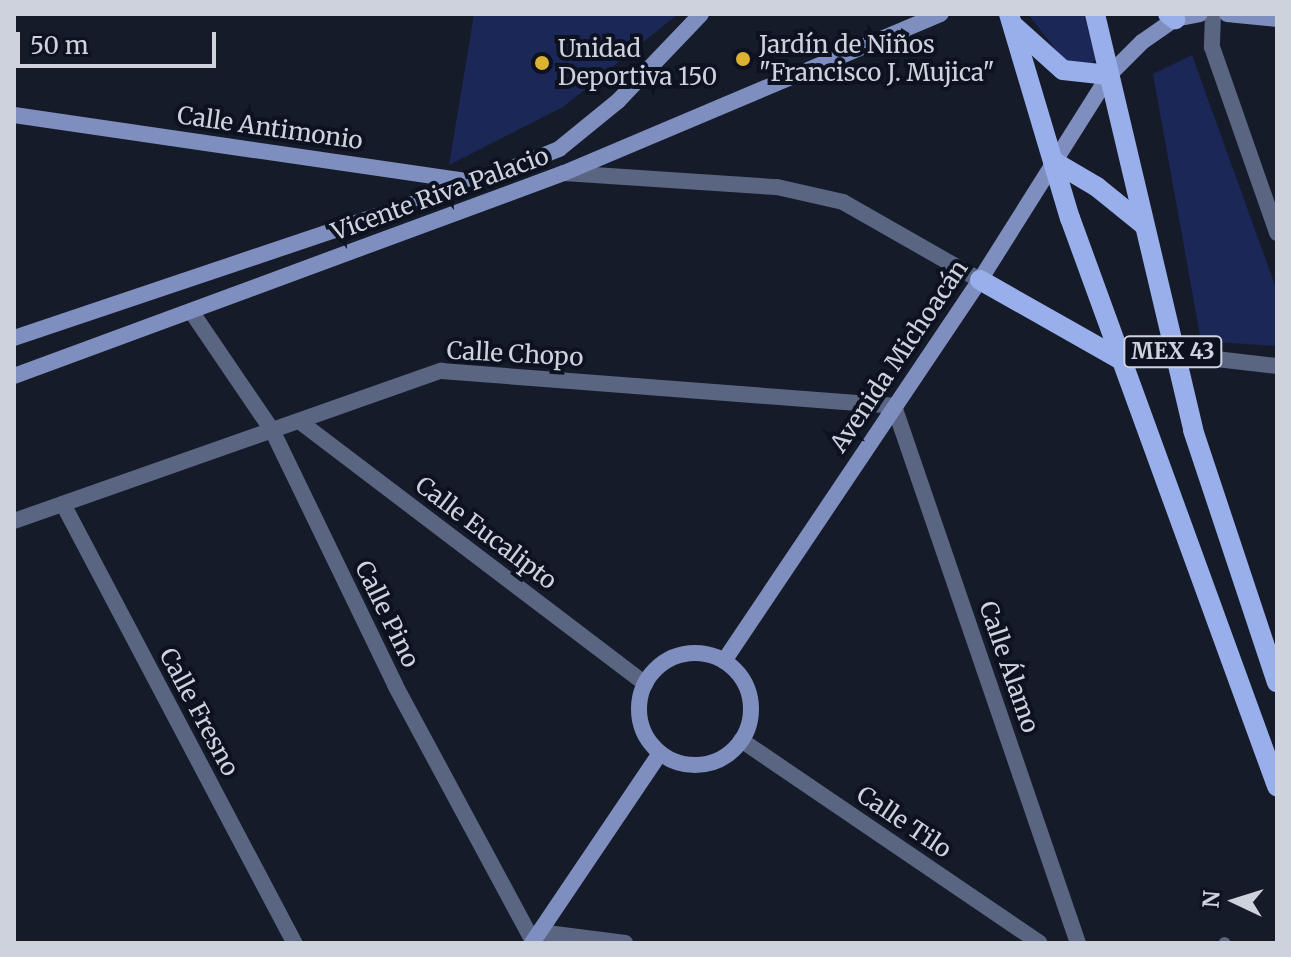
<!DOCTYPE html>
<html>
<head>
<meta charset="utf-8">
<style>
	body { margin:0 }
	#map { position:relative; width:1291px; height:957px; overflow:hidden; background:#161b2a; font-family:Merriweather,serif }
	div>[style] { position:absolute }
	.green>* { inset:0; background:#1b2756 }
	.lane>* { height:11px; margin:-5.5px; padding:0 5.5px; transform-origin:5.5px; border-radius:5.5px; background:#5a6582 }
	.street>* { height:16px; margin:-8px; padding:0 8px; transform-origin:8px; border-radius:8px; background:#5a6582 }
	.secondary>* { height:16px; margin:-8px; padding:0 8px; transform-origin:8px; border-radius:8px; background:#7e8ebe }
	.secondary>.ring { margin:-8px; padding:0; box-sizing:content-box; background:none; border:16px solid #7e8ebe; border-radius:50% }
	.primary>* { height:20px; margin:-10px; padding:0 10px; transform-origin:10px; border-radius:10px; background:#99afec }
	.dots>* { width:22px; height:22px; translate:-50% -50%; box-sizing:border-box; border:4px solid #0d1221; border-radius:50% }
	span { translate:-50% -50%; white-space:nowrap; text-align:center; line-height:1.15; -webkit-text-stroke:8px #0d1221; paint-order:stroke }
	.shield-label span { padding:2px 6px; background:#0d1221; border:2px solid; border-radius:6px; -webkit-text-stroke-width:0 }
	.shield-label { font-size:22px; color:#ced2dc; font-weight:700 }
	.poi-label { font-size:24px; color:#ced2dc }
	.left { translate:0 -50%; text-align:left }
	.street-label { font-size:24px; color:#ced2dc }
	.frame { position:absolute; inset:0; border:16px solid #ced2dc; pointer-events:none }
	.north { position:absolute; left:1195px; top:861px; width:80px; height:80px; -webkit-text-stroke:6px #0d1221; paint-order:stroke; rotate:274deg; font-size:22px; font-weight:700; line-height:32px; text-align:center; color:#ced2dc }
	.north::after { content:''; display:block; margin:auto; width:28px; height:36px; background:#ced2dc; clip-path:polygon(50% 0,100% 100%,50% 72%,0 100%) }
	.scale { position:absolute; left:16px; top:32px; width:200px; height:36px; box-sizing:border-box; border:4px solid #ced2dc; border-top:0; padding-left:10px; font-size:24px; line-height:28px; white-space:nowrap; color:#ced2dc; -webkit-text-stroke:6px #0d1221; paint-order:stroke }
</style>
</head>
<body>
<div id="map">
	<div class="green">
		<i style="clip-path:polygon(474px 14px,678px 14px,563px 107px,449px 165px)"></i>
		<i style="clip-path:polygon(1028px 14px,1084px 14px,1096px 60px,1085px 68px,1062px 58px)"></i>
		<i style="clip-path:polygon(1192px 55px,1277px 291px,1277px 346px,1201px 341px,1153px 74px)"></i>
	</div>
	<div class="lane">
		<i style="left:1224px;top:942px;width:1px;rotate:45deg"></i>
	</div>
	<div class="street">
		<i style="left:1213px;top:14px;width:33px;rotate:92deg"></i>
		<i style="left:1212px;top:47px;width:197px;rotate:70.7deg"></i>
		<i style="left:564px;top:173px;width:213px;rotate:3.8deg"></i>
		<i style="left:777px;top:187px;width:68px;rotate:12.8deg"></i>
		<i style="left:843px;top:202px;width:158px;rotate:29.7deg"></i>
		<i style="left:191px;top:311px;width:144px;rotate:55.8deg"></i>
		<i style="left:272px;top:430px;width:283px;rotate:64.2deg"></i>
		<i style="left:395px;top:685px;width:293px;rotate:61.7deg"></i>
		<i style="left:1173px;top:354px;width:105px;rotate:6.6deg"></i>
		<i style="left:299px;top:421px;width:435px;rotate:37.2deg"></i>
		<i style="left:63px;top:504px;width:496px;rotate:62.2deg"></i>
		<i style="left:14px;top:521px;width:453px;rotate:-19.4deg"></i>
		<i style="left:441px;top:371px;width:454px;rotate:4.4deg"></i>
		<i style="left:894px;top:406px;width:568px;rotate:71.09deg"></i>
		<i style="left:741px;top:740px;width:361px;rotate:34.2deg"></i>
		<i style="left:539px;top:932px;width:87px;rotate:7.3deg"></i>
	</div>
	<div class="secondary">
		<i style="left:1227px;top:14px;width:50px;rotate:5.7deg"></i>
		<i style="left:14px;top:115px;width:462px;rotate:8.3deg"></i>
		<i style="left:14px;top:338px;width:486px;rotate:-18.6deg"></i>
		<i style="left:475px;top:183px;width:91px;rotate:-22deg"></i>
		<i style="left:559px;top:149px;width:76px;rotate:-39.1deg"></i>
		<i style="left:618px;top:101px;width:120px;rotate:-46.3deg"></i>
		<i style="left:14px;top:376px;width:586px;rotate:-20.26deg"></i>
		<i style="left:564px;top:173px;width:409px;rotate:-22.9deg"></i>
		<i class="ring" style="left:639px;top:653px;width:96px;height:96px"></i>
		<i style="left:724px;top:661px;width:459px;rotate:-56.1deg"></i>
		<i style="left:980px;top:280px;width:242px;rotate:-57.8deg"></i>
		<i style="left:1109px;top:75px;width:47px;rotate:-45deg"></i>
		<i style="left:1142px;top:42px;width:40px;rotate:-34.9deg"></i>
		<i style="left:1175px;top:19px;width:25px;rotate:-11deg"></i>
		<i style="left:532px;top:943px;width:229px;rotate:-56deg"></i>
	</div>
	<div class="primary">
		<i style="left:1009px;top:14px;width:213px;rotate:73.4deg"></i>
		<i style="left:1070px;top:218px;width:605px;rotate:69.98deg"></i>
		<i style="left:1095px;top:14px;width:427px;rotate:76.7deg"></i>
		<i style="left:1193px;top:430px;width:266px;rotate:71.6deg"></i>
		<i style="left:1168px;top:14px;width:9px;rotate:36deg"></i>
		<i style="left:1015px;top:27px;width:64px;rotate:41.9deg"></i>
		<i style="left:1063px;top:70px;width:46px;rotate:6.2deg"></i>
		<i style="left:1053px;top:161px;width:51px;rotate:30.6deg"></i>
		<i style="left:1097px;top:187px;width:60px;rotate:39deg"></i>
		<i style="left:980px;top:280px;width:167px;rotate:29.5deg"></i>
	</div>
	<div class="dots">
		<i style="left:743px;top:59px;background:#dcb233"></i>
		<i style="left:542px;top:63px;background:#dcb233"></i>
	</div>
	<div class="shield-label">
		<span style="left:1173px;top:352px">MEX 43</span>
	</div>
	<div class="poi-label">
		<span class="left" style="left:759px;top:59px">Jardín de Niños<br>"Francisco J. Mujica"</span>
		<span class="left" style="left:558px;top:63px">Unidad<br>Deportiva 150</span>
	</div>
	<div class="street-label">
		<span style="left:270px;top:128px;rotate:8deg">Calle Antimonio</span>
		<span style="left:440px;top:194px;rotate:-20deg">Vicente Riva Palacio</span>
		<span style="left:515px;top:354px;rotate:3deg">Calle Chopo</span>
		<span style="left:899px;top:356px;rotate:-56deg">Avenida Michoacán</span>
		<span style="left:486px;top:533px;rotate:37deg">Calle Eucalipto</span>
		<span style="left:387px;top:614px;rotate:64deg">Calle Pino</span>
		<span style="left:1009px;top:667px;rotate:71deg">Calle Álamo</span>
		<span style="left:199px;top:712px;rotate:62deg">Calle Fresno</span>
		<span style="left:904px;top:822px;rotate:34deg">Calle Tilo</span>
	</div>
	<div class="frame"></div>
	<div class="north">N</div>
	<div class="scale">50 m</div>
</div>
</body>
</html>
